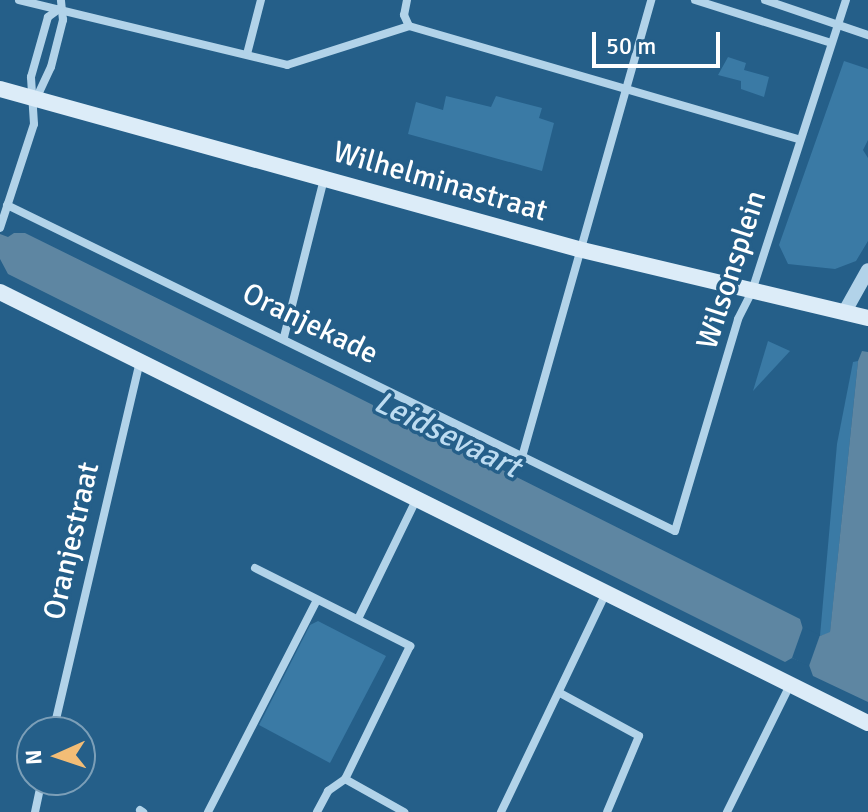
<!DOCTYPE html>
<html>
<head>
<meta charset="utf-8">
<style>
	body { margin:0 }
	#map { position:relative; width:868px; height:812px; overflow:hidden; background:#255f89; font-family:Signika,sans-serif }
	div>[style] { position:absolute }
	.green>* { inset:0; background:#3a7aa5 }
	.water>* { inset:0; background:#5e86a2 }
	.pier>* { inset:0; background:#255f89 }
	.minor>* { height:8px; margin:-4px; padding:0 4px; transform-origin:4px; border-radius:4px; background:#b2d3e9 }
	.tertiary>* { height:14px; margin:-7px; padding:0 7px; transform-origin:7px; border-radius:7px; background:#b2d3e9 }
	.secondary>* { height:16px; margin:-8px; padding:0 8px; transform-origin:8px; border-radius:8px; background:#dcecf8 }
	span { translate:-50% -50%; white-space:nowrap; text-align:center; line-height:1.15; -webkit-text-stroke:7px #255f89; paint-order:stroke }
	.street-label { font-size:30px; color:#fff }
	.water-label { font-size:32px; color:#bddcf1; font-style:italic }
	.north { position:absolute; left:16px; top:716px; width:80px; height:80px; box-sizing:border-box; background:#255f89; border:2px solid #7c9fb8; border-radius:50%; rotate:267deg; font-size:22px; font-weight:700; line-height:32px; text-align:center; color:#fff }
	.north::after { content:''; display:block; margin:auto; width:28px; height:36px; background:#f3bd76; clip-path:polygon(50% 0,100% 100%,50% 72%,0 100%) }
	.scale { position:absolute; left:592px; top:32px; width:128px; height:36px; box-sizing:border-box; border:4px solid #fff; border-top:0; padding-left:10px; font-size:24px; line-height:28px; white-space:nowrap; color:#fff; -webkit-text-stroke:6px #255f89; paint-order:stroke }
</style>
</head>
<body>
<div id="map">
	<div class="green">
		<i style="clip-path:polygon(728px 57px,746px 63px,744px 70px,769px 77px,764px 97px,741px 89px,741px 81px,718px 75px)"></i>
		<i style="clip-path:polygon(844px 61px,868px 69px,868px 140px,863px 150px,868px 158px,868px 241px,856px 261px,835px 269px,788px 264px,779px 245px)"></i>
		<i style="clip-path:polygon(446px 96px,491px 107px,496px 96px,542px 108px,539px 118px,554px 123px,542px 171px,408px 134px,416px 102px,443px 110px)"></i>
		<i style="clip-path:polygon(768px 341px,790px 351px,753px 391px)"></i>
		<i style="clip-path:polygon(858px 361px,830px 633px,820px 636px,837px 444px,853px 362px)"></i>
		<i style="clip-path:polygon(318px 621px,386px 656px,330px 763px,259px 725px,310px 625px)"></i>
	</div>
	<div class="water">
		<i style="clip-path:polygon(14px 233px,25px 233px,331px 384px,800px 619px,803px 629px,820px 636px,830px 632px,858px 361px,862px 351px,868px 352px,868px 702px,813px 676px,809px 665px,792px 658px,785px 662px,8px 274px,0 259px,0 234px,8px 237px)"></i>
	</div>
	<div class="pier">
		<i style="clip-path:polygon(803px 627px,820px 635px,809px 666px,792px 658px)"></i>
	</div>
	<div class="minor">
		<i style="left:19px;top:0;width:276px;rotate:13.6deg"></i>
		<i style="left:287px;top:65px;width:128px;rotate:-17.7deg"></i>
		<i style="left:409px;top:26px;width:406px;rotate:16.2deg"></i>
		<i style="left:407px;top:0;width:15px;rotate:101deg"></i>
		<i style="left:404px;top:15px;width:12px;rotate:66deg"></i>
		<i style="left:695px;top:0;width:143px;rotate:17.5deg"></i>
		<i style="left:765px;top:0;width:109px;rotate:18.8deg"></i>
		<i style="left:247px;top:54px;width:56px;rotate:-75.5deg"></i>
		<i style="left:36px;top:99px;width:35px;rotate:-65deg"></i>
		<i style="left:51px;top:67px;width:49px;rotate:-75.7deg"></i>
		<i style="left:63px;top:20px;width:20px;rotate:-96deg"></i>
		<i style="left:7px;top:205px;width:743px;rotate:26.01deg"></i>
		<i style="left:675px;top:531px;width:221px;rotate:-73.4deg"></i>
		<i style="left:738px;top:319px;width:28px;rotate:-63deg"></i>
		<i style="left:751px;top:294px;width:309px;rotate:-72.1deg"></i>
		<i style="left:0;top:228px;width:109px;rotate:-71.9deg"></i>
		<i style="left:34px;top:124px;width:47px;rotate:-93.7deg"></i>
		<i style="left:31px;top:77px;width:62px;rotate:-74.2deg"></i>
		<i style="left:48px;top:17px;width:14px;rotate:-36deg"></i>
		<i style="left:284px;top:337px;width:163px;rotate:-75.8deg"></i>
		<i style="left:522px;top:457px;width:475px;rotate:-74.2deg"></i>
		<i style="left:255px;top:568px;width:174px;rotate:26.7deg"></i>
		<i style="left:410px;top:646px;width:148px;rotate:116deg"></i>
		<i style="left:358px;top:619px;width:135px;rotate:-64deg"></i>
		<i style="left:560px;top:693px;width:90px;rotate:28.6deg"></i>
		<i style="left:639px;top:736px;width:82px;rotate:112.8deg"></i>
		<i style="left:53px;top:732px;width:380px;rotate:-76.8deg"></i>
		<i style="left:345px;top:779px;width:68px;rotate:29.2deg"></i>
		<i style="left:140px;top:810px;width:4px;rotate:34deg"></i>
		<i style="left:35px;top:812px;width:33px;rotate:-78deg"></i>
		<i style="left:208px;top:812px;width:236px;rotate:-62.8deg"></i>
		<i style="left:317px;top:812px;width:24px;rotate:-62deg"></i>
		<i style="left:328px;top:791px;width:21px;rotate:-35deg"></i>
		<i style="left:501px;top:812px;width:243px;rotate:-64.4deg"></i>
		<i style="left:727px;top:812px;width:142px;rotate:-63.6deg"></i>
	</div>
	<div class="tertiary">
		<i style="left:844px;top:313px;width:49px;rotate:-60.8deg"></i>
	</div>
	<div class="secondary">
		<i style="left:0;top:89px;width:600px;rotate:15.47deg"></i>
		<i style="left:578px;top:249px;width:298px;rotate:13.4deg"></i>
		<i style="left:0;top:292px;width:969px;rotate:26.41deg"></i>
	</div>
	<div class="street-label">
		<span style="left:440px;top:182px;rotate:16deg">Wilhelminastraat</span>
		<span style="left:732px;top:270px;rotate:-72deg">Wilsonsplein</span>
		<span style="left:310px;top:324px;rotate:26deg">Oranjekade</span>
		<span style="left:72px;top:541px;rotate:-77deg">Oranjestraat</span>
	</div>
	<div class="water-label">
		<span style="left:447px;top:435px;rotate:26deg">Leidsevaart</span>
	</div>
	<div class="north">N</div>
	<div class="scale">50 m</div>
</div>
</body>
</html>
